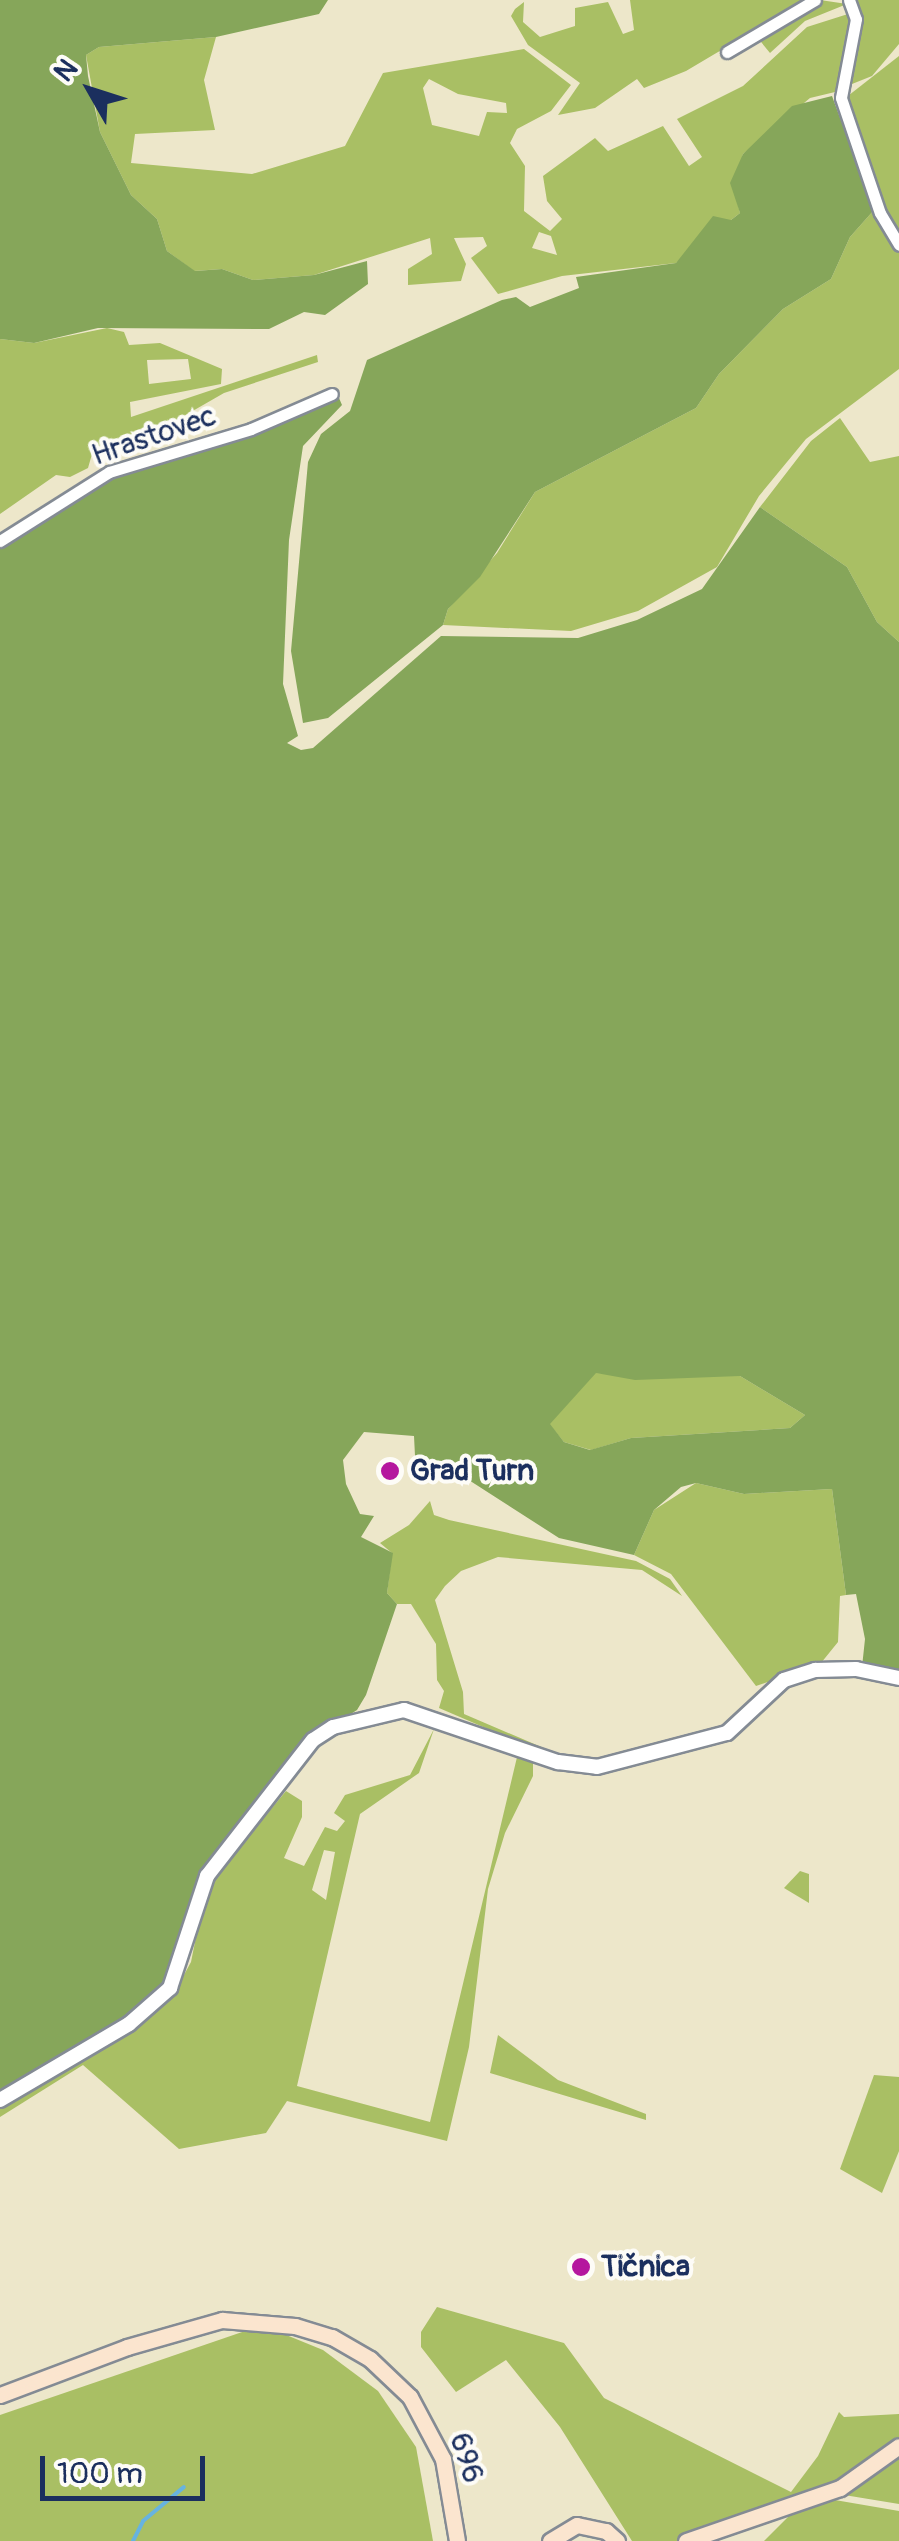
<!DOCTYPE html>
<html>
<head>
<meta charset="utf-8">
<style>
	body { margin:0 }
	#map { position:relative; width:899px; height:2541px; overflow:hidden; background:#ede7ca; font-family:Pangolin,sans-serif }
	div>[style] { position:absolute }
	.green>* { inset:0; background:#a9bf64 }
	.forest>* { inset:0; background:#86a65a }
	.stream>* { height:4px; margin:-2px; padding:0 2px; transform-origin:2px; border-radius:2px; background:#67b3e0 }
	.roads { filter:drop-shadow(2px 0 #848b94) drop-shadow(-2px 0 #848b94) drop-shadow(0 2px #848b94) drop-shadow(0 -2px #848b94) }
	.minor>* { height:11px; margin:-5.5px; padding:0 5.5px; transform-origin:5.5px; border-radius:5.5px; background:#fff }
	.tertiary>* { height:14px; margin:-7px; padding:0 7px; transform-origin:7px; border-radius:7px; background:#fff }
	.secondary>* { height:15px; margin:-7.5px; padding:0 7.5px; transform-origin:7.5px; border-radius:7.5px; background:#fbe5cf }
	.dots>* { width:28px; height:28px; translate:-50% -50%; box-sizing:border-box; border:5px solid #fdfcf7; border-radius:50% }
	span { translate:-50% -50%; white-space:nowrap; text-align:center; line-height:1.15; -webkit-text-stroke:8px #fdfcf7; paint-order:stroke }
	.street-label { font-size:30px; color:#1b2f5e }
	.poi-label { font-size:30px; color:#1b2f5e; font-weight:700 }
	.left { translate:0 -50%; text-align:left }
	.north { position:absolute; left:40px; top:40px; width:100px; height:100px; -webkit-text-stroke:8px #fdfcf7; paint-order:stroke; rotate:309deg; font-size:28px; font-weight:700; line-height:40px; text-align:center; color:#1b2f5e }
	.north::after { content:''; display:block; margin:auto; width:35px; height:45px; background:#1b2f5e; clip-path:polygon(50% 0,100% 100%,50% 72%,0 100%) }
	.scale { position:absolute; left:40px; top:2456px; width:165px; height:45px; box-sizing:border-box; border:5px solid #1b2f5e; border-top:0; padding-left:12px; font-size:30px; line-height:35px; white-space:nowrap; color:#1b2f5e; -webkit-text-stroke:8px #fdfcf7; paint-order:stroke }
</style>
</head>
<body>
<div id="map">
	<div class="green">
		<i style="clip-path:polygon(630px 0,806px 0,686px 71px,644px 88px,637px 79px,595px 108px,558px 115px,580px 83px,528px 45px,511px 16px,515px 9px,524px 2px,523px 22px,540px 37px,575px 26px,575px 8px,608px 2px,623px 34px,634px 30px)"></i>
		<i style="clip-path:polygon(820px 0,847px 4px,805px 21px,770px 53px,757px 37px)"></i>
		<i style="clip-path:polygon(856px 0,899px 0,899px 44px,872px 76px,847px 86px,860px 26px)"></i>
		<i style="clip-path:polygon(evenodd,848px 14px,853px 25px,835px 92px,810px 98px,743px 154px,734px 189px,740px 213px,731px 220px,676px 263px,562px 276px,498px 294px,471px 258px,487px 246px,483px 237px,454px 238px,466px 264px,461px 281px,408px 285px,408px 269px,432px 254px,430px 238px,314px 275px,253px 280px,222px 269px,194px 271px,167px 251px,157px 219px,131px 195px,100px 132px,86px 55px,99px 47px,216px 37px,204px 80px,215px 130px,135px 134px,131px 163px,252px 174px,345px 146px,383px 73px,524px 49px,571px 85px,551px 111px,517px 129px,510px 143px,525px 166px,524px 211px,550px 231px,562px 219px,547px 201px,543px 176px,595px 138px,608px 151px,663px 126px,689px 166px,702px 157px,677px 119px,743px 86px,807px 27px,848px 14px,429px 79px,458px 94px,506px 103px,507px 113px,487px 112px,479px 136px,432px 125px,423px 88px,429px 79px,848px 14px,539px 232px,551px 236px,557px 255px,532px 248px,539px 232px)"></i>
		<i style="clip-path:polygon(899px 56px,899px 237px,880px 202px,844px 99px)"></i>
		<i style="clip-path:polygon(874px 210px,899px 252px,899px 369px,806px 439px,759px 496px,717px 567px,638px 611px,571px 631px,443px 625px,448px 609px,497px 553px,535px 492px,696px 408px,719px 374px,783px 309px,831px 279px,850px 237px)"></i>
		<i style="clip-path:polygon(evenodd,107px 328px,124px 332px,129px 345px,160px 343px,222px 369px,221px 384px,130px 402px,131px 417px,317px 355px,318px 362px,224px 393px,130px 447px,109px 443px,92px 454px,88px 468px,70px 477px,56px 475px,0 514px,0 339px,34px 343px,107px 328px,188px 359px,191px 379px,149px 384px,147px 360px,188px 359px)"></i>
		<i style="clip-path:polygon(840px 418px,870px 462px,899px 456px,899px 642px,877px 622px,847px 567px,760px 507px,811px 441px)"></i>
		<i style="clip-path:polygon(595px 1373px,740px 1376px,805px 1415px,790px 1428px,631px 1438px,591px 1450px,564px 1442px,549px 1424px)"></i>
		<i style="clip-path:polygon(696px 1483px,744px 1494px,832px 1489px,846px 1595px,840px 1596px,838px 1642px,821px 1663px,756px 1686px,671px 1574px,634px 1555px,654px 1510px)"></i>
		<i style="clip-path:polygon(430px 1501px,434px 1515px,449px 1520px,636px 1561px,670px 1579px,682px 1596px,642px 1570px,498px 1557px,461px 1571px,445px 1586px,435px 1600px,463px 1692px,464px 1714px,546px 1749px,544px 1753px,439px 1708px,444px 1691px,437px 1680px,436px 1644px,411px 1604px,397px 1604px,387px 1593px,392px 1553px,380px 1543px,409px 1525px)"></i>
		<i style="clip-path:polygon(evenodd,434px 1729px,419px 1773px,360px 1814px,297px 2086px,430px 2122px,518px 1753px,533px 1763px,533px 1776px,505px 1833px,488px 1889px,469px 2047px,447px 2141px,287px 2101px,266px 2133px,179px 2149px,83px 2065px,0 2117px,0 2108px,173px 1995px,191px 1962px,206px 1887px,286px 1791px,302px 1801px,302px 1817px,284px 1858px,304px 1866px,325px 1827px,337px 1831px,345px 1821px,334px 1813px,345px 1795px,410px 1775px,434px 1729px,324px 1850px,335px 1852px,326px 1900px,312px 1890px,324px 1850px)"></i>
		<i style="clip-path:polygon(800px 1871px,809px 1874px,809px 1903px,784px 1888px)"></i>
		<i style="clip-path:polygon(498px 2035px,558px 2080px,646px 2114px,646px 2120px,490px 2073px)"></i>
		<i style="clip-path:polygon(874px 2075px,899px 2077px,899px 2151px,882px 2193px,840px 2169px)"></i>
		<i style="clip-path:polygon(437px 2307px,564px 2343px,604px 2398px,791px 2492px,818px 2456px,839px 2412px,844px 2417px,899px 2414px,899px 2504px,832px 2493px,783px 2514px,778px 2500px,704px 2541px,632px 2541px,560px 2427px,506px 2360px,456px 2392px,421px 2347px,421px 2332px)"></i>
		<i style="clip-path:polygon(248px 2330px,274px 2330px,323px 2350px,378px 2391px,416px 2447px,433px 2541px,0 2541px,0 2415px)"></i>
		<i style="clip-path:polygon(829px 2499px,899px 2511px,899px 2541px,764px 2541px,795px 2510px)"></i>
	</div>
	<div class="forest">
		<i style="clip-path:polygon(0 0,328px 0,319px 14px,216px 37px,99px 47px,86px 55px,88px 76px,100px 132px,131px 195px,157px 219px,167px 251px,195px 271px,222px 269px,253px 280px,314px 275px,367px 261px,368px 284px,325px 315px,304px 312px,269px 329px,98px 328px,34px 343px,0 339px)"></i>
		<i style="clip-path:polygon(832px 96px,874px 210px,850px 237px,831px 279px,783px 309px,719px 374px,696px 408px,535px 492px,480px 577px,448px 609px,443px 625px,328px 718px,303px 723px,291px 651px,308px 462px,321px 434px,350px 411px,367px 360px,502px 300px,516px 297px,530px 307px,579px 288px,576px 277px,676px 263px,713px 216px,731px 220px,740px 213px,730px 183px,743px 154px,792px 106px)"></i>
		<i style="clip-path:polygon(evenodd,339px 398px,342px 405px,303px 446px,289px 540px,283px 684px,298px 736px,287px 743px,301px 750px,313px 748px,441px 636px,578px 638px,637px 620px,702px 589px,760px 507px,847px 567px,877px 622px,899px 642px,899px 1674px,862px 1667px,865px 1639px,856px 1594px,846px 1595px,832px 1489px,744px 1494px,696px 1483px,681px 1487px,654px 1510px,634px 1555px,559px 1538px,447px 1466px,415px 1456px,414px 1436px,364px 1432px,343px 1460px,346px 1484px,360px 1514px,374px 1516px,361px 1537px,393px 1553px,387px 1593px,397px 1604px,366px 1695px,357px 1710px,292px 1752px,220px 1849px,192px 1893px,185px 1947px,168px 1982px,138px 2012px,0 2097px,0 548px,87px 487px,339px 398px,596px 1373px,635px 1380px,740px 1376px,805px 1415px,790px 1428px,631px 1438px,590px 1450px,564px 1442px,550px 1424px,596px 1373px)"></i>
	</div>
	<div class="stream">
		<i style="left:133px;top:2541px;width:22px;rotate:-63deg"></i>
		<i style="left:143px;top:2521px;width:53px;rotate:-39.7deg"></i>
	</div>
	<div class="roads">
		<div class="minor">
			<i style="left:849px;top:0;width:20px;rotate:70deg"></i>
			<i style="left:856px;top:19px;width:80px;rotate:100.8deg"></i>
			<i style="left:841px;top:98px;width:121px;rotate:71.3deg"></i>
			<i style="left:880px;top:213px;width:37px;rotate:59deg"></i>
			<i style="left:727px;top:52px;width:102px;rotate:-30.6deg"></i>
			<i style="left:0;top:541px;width:129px;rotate:-32.3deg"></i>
			<i style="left:109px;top:472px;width:148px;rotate:-16.8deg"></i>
			<i style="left:251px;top:429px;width:88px;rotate:-23.4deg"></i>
		</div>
		<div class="tertiary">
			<i style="left:0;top:2100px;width:150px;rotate:-30.5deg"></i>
			<i style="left:129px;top:2024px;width:55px;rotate:-41.3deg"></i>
			<i style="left:170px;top:1988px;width:118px;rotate:-71.7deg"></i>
			<i style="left:207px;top:1876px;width:172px;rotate:-52.1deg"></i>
			<i style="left:313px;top:1740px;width:24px;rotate:-33deg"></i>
			<i style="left:333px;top:1727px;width:73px;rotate:-13.5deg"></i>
			<i style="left:404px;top:1710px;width:163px;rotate:18.7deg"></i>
			<i style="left:558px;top:1762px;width:39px;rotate:7deg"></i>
			<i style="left:597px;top:1767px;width:134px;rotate:-14.7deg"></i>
			<i style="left:727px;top:1733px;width:78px;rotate:-42.9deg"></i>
			<i style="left:784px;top:1680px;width:33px;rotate:-18deg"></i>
			<i style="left:815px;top:1670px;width:41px;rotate:-1.4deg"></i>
			<i style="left:856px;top:1669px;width:44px;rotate:11.8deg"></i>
		</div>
		<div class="secondary">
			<i style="left:0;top:2395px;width:136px;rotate:-20.7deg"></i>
			<i style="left:127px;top:2347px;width:99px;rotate:-15.9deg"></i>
			<i style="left:222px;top:2320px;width:73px;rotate:4.7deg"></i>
			<i style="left:295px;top:2326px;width:39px;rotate:17deg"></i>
			<i style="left:332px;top:2337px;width:44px;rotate:30.1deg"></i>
			<i style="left:370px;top:2359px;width:55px;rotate:43.5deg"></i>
			<i style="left:410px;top:2397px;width:70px;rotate:62deg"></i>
			<i style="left:443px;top:2459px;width:83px;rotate:80.3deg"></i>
			<i style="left:550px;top:2541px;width:31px;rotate:-31deg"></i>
			<i style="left:577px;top:2525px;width:30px;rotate:12deg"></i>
			<i style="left:606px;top:2531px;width:15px;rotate:42deg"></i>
			<i style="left:686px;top:2541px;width:163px;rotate:-19deg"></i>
			<i style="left:840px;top:2488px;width:72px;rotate:-35.4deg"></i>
		</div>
	</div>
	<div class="dots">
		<i style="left:390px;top:1471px;background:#b5179e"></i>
		<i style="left:581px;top:2267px;background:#b5179e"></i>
	</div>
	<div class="street-label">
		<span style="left:154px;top:436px;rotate:-19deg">Hrastovec</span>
		<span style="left:466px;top:2458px;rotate:72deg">696</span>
	</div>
	<div class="poi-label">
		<span class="left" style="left:410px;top:1471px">Grad Turn</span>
		<span class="left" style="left:601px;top:2267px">Tičnica</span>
	</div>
	<div class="north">N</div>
	<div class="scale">100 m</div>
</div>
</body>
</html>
